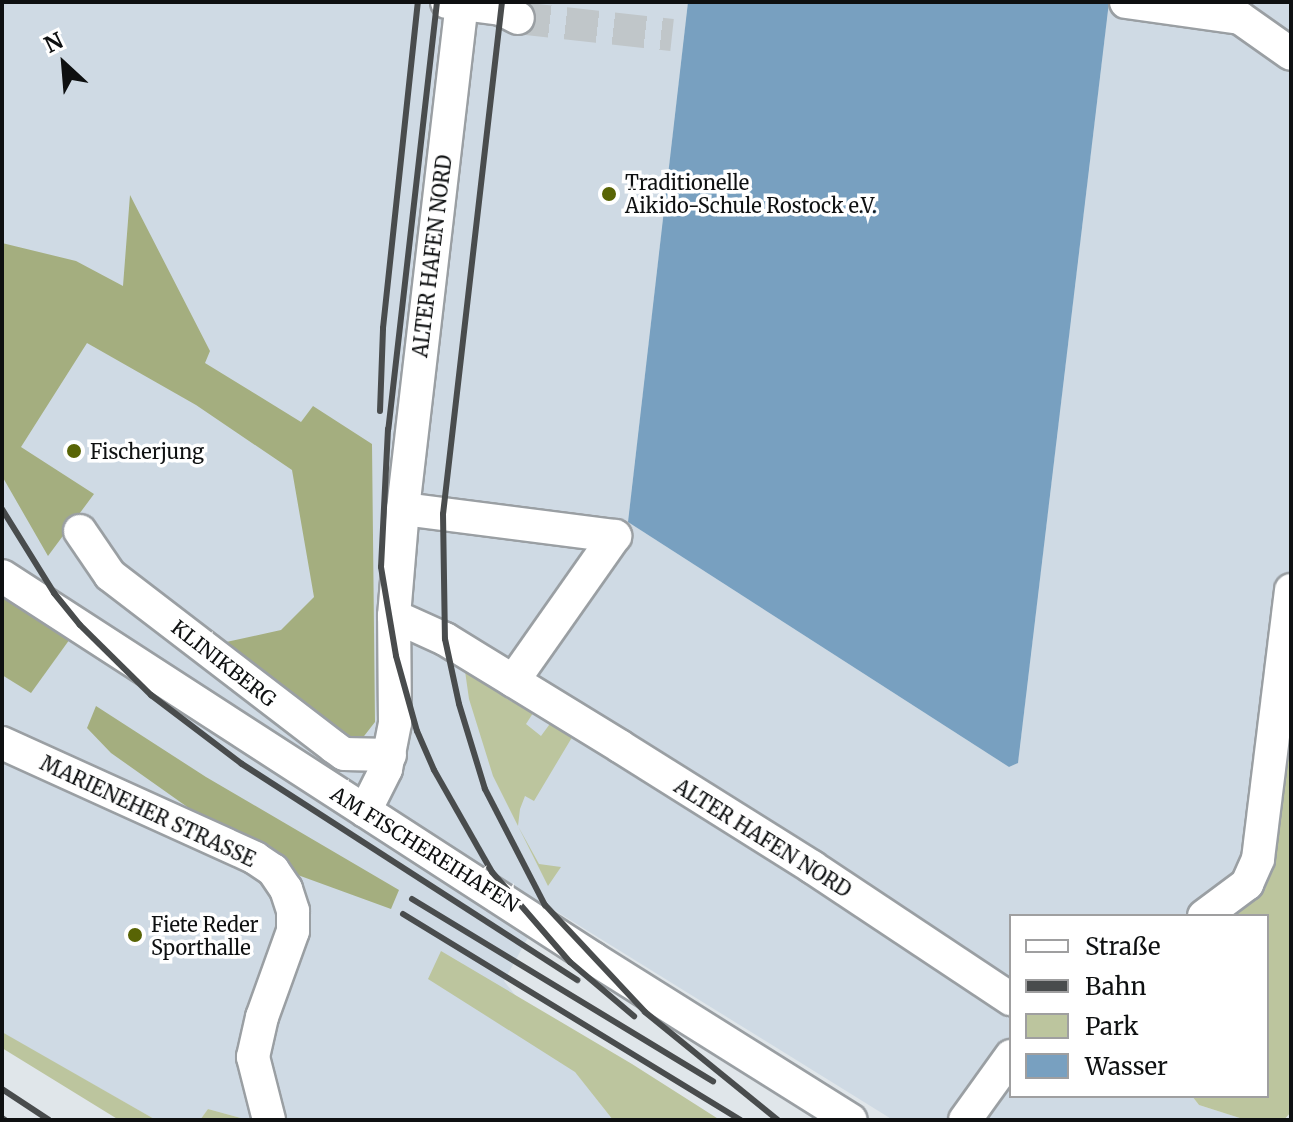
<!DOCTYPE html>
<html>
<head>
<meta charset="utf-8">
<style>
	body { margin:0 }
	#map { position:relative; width:1293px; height:1122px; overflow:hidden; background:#e0e6ea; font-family:Merriweather,serif }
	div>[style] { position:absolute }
	.built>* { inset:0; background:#cfdae4 }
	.green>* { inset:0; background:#bcc59e }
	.forest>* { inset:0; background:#a4ae7f }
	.water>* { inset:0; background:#78a0c0 }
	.minor-tunnel>* { height:32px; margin-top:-16px; transform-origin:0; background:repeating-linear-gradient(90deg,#c0c6c9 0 32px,transparent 0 48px) }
	.roads { filter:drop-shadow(2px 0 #9a9fa3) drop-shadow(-2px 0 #9a9fa3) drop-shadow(0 2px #9a9fa3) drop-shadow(0 -2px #9a9fa3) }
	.minor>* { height:32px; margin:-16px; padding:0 16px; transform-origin:16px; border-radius:16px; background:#fff }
	.rail>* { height:6px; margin:-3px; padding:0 3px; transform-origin:3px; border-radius:3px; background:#494c4d }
	.dots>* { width:22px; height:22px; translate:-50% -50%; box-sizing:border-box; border:4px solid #fff; border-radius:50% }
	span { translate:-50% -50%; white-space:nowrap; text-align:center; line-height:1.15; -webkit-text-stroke:7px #fff; paint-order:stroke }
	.poi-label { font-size:20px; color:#0e1011 }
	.left { translate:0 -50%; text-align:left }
	.street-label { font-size:20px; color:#0e1011 }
	.frame { position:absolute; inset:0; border:4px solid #0e1011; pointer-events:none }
	.legend { position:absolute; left:1009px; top:914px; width:260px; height:184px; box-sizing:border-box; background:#fff; border:2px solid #9f9fa0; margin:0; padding:10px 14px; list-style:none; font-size:24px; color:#0e1011 }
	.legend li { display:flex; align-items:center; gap:16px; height:40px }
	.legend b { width:40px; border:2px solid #9f9fa0 }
	.north { position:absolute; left:24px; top:24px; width:80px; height:80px; -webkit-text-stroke:6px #fff; paint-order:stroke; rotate:334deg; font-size:22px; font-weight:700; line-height:32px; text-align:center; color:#0e1011 }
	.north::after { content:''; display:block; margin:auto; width:28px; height:36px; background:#0e1011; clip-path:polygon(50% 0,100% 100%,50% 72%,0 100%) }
</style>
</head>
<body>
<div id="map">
	<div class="built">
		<i style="clip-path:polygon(2px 2px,688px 2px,628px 522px,1009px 767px,1018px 763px,1109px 2px,1291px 2px,1291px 744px,1286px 749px,1263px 886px,1253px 901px,1234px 916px,1011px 916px,1011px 1096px,1192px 1096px,1199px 1105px,1246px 1120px,893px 1120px,546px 905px,504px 981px,613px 1120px,248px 1120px,208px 1109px,200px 1120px,156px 1120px,2px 1033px)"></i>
	</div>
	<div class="green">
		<i style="clip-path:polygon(465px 671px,512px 702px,516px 699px,535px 710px,526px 724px,541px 736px,552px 721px,574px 734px,534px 801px,525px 796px,520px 809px,518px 826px,539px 864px,561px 867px,548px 886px,493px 776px,469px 699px)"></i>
		<i style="clip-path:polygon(1291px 744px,1291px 1112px,1284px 1120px,1246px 1120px,1199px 1105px,1192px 1096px,1267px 1096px,1267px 916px,1234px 916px,1253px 901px,1263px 886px,1286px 749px)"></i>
		<i style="clip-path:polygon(441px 951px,632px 1064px,720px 1120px,613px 1120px,575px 1072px,428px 979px)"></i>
		<i style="clip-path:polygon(2px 1033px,2px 1032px,156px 1120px,119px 1120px,2px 1048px)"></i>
		<i style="clip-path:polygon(208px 1109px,248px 1120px,200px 1120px)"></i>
	</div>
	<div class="forest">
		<i style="clip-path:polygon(130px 195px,210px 351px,205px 363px,301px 422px,313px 406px,372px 444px,375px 722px,361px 740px,346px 744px,208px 646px,281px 630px,314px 597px,292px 470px,196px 405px,87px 343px,21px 447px,94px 494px,48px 556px,2px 476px,2px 243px,76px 261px,123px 286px)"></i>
		<i style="clip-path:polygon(2px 576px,80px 625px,31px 693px,2px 675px)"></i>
		<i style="clip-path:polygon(96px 706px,206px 777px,399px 890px,391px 909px,295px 874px,267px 853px,193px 811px,111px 753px,87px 728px)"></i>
	</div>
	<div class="water">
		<i style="clip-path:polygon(688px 2px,1109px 2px,1018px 763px,1009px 767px,628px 522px)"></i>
	</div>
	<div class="minor-tunnel">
		<i style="left:518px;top:18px;width:155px;rotate:6.3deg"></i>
	</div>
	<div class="roads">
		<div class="minor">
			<i style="left:447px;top:2px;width:54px;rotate:7.4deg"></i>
			<i style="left:501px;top:9px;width:19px;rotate:28deg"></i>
			<i style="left:1126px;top:2px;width:115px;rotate:8deg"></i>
			<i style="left:1240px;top:18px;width:62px;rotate:35.2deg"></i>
			<i style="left:403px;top:509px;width:214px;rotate:7.3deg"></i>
			<i style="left:615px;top:536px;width:177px;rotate:125.1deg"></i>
			<i style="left:80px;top:531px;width:53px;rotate:55.7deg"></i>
			<i style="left:110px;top:575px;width:282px;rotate:37.5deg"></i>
			<i style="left:334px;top:747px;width:12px;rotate:35deg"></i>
			<i style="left:344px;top:754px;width:46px;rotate:1.2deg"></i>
			<i style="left:2px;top:576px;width:705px;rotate:32.9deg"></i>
			<i style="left:594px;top:959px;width:303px;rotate:32.1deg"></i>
			<i style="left:394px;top:616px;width:56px;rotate:24.3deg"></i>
			<i style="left:445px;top:639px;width:206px;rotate:31.5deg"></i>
			<i style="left:621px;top:747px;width:226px;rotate:32.1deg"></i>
			<i style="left:812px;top:867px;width:239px;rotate:33.6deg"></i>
			<i style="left:2px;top:743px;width:278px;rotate:24.4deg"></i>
			<i style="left:255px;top:858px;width:22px;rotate:34deg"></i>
			<i style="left:273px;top:870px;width:23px;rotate:56deg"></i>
			<i style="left:286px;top:889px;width:23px;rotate:72deg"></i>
			<i style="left:293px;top:911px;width:20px;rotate:90deg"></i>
			<i style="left:293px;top:931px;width:91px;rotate:109.8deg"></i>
			<i style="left:262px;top:1017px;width:41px;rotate:102.7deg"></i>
			<i style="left:253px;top:1057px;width:65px;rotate:75.7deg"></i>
			<i style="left:365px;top:811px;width:47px;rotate:-63.4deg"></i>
			<i style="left:386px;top:769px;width:47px;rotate:-78.9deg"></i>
			<i style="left:395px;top:723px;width:107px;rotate:-90.5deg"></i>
			<i style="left:394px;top:616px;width:107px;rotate:-85.2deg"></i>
			<i style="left:403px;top:509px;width:510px;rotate:-83.36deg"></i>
			<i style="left:1204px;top:916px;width:54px;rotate:-36.7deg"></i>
			<i style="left:1247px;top:884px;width:27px;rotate:-66deg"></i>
			<i style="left:1258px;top:859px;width:271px;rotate:-83deg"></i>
			<i style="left:965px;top:1120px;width:79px;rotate:-54.3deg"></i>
		</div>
	</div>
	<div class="rail">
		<i style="left:437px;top:2px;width:430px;rotate:96.5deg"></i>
		<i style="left:388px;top:429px;width:138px;rotate:92.9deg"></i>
		<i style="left:381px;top:567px;width:90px;rotate:80.4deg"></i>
		<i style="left:396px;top:656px;width:78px;rotate:74.4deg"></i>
		<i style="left:417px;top:731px;width:43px;rotate:66.4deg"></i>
		<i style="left:434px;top:770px;width:117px;rotate:60.4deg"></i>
		<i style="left:492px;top:872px;width:119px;rotate:49.1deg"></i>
		<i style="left:570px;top:962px;width:84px;rotate:40.2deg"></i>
		<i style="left:502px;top:2px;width:515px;rotate:96.57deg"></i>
		<i style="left:443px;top:514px;width:125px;rotate:89.1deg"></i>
		<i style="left:445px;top:639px;width:66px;rotate:77.8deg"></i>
		<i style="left:459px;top:704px;width:89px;rotate:73deg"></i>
		<i style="left:485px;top:789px;width:131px;rotate:62.7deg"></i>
		<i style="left:545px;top:905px;width:146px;rotate:46.9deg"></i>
		<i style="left:645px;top:1012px;width:171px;rotate:39.1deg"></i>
		<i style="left:380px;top:411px;width:83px;rotate:-87.9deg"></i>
		<i style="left:383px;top:328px;width:328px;rotate:-83.9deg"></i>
		<i style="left:2px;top:509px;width:99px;rotate:58.2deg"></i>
		<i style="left:54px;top:593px;width:41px;rotate:50.9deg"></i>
		<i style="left:80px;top:625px;width:100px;rotate:44.6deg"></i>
		<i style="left:151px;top:695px;width:114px;rotate:37.2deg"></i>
		<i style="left:242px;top:764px;width:399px;rotate:32.8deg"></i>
		<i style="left:412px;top:899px;width:352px;rotate:31.2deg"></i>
		<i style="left:403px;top:914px;width:395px;rotate:31.4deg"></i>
		<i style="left:2px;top:1089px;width:56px;rotate:33.4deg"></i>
		<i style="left:2px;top:1118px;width:4px;rotate:34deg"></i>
	</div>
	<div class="dots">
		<i style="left:609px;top:194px;background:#586405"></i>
		<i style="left:74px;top:451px;background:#586405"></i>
		<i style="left:135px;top:935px;background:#586405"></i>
	</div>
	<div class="poi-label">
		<span class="left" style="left:625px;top:194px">Traditionelle<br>Aikido-Schule Rostock e.V.</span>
		<span class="left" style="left:90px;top:451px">Fischerjung</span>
		<span class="left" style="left:151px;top:936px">Fiete Reder<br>Sporthalle</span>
	</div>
	<div class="street-label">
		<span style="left:432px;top:256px;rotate:-83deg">ALTER HAFEN NORD</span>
		<span style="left:224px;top:663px;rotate:38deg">KLINIKBERG</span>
		<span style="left:148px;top:811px;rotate:25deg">MARIENEHER STRASSE</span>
		<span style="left:763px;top:838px;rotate:32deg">ALTER HAFEN NORD</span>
		<span style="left:425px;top:849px;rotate:32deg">AM FISCHEREIHAFEN</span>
	</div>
	<div class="frame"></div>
	<ul class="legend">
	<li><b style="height:10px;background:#fff"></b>Straße</li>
	<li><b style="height:10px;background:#494c4d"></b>Bahn</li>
	<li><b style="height:22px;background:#bcc59e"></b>Park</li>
	<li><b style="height:22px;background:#78a0c0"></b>Wasser</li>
	</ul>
	<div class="north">N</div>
</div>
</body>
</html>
